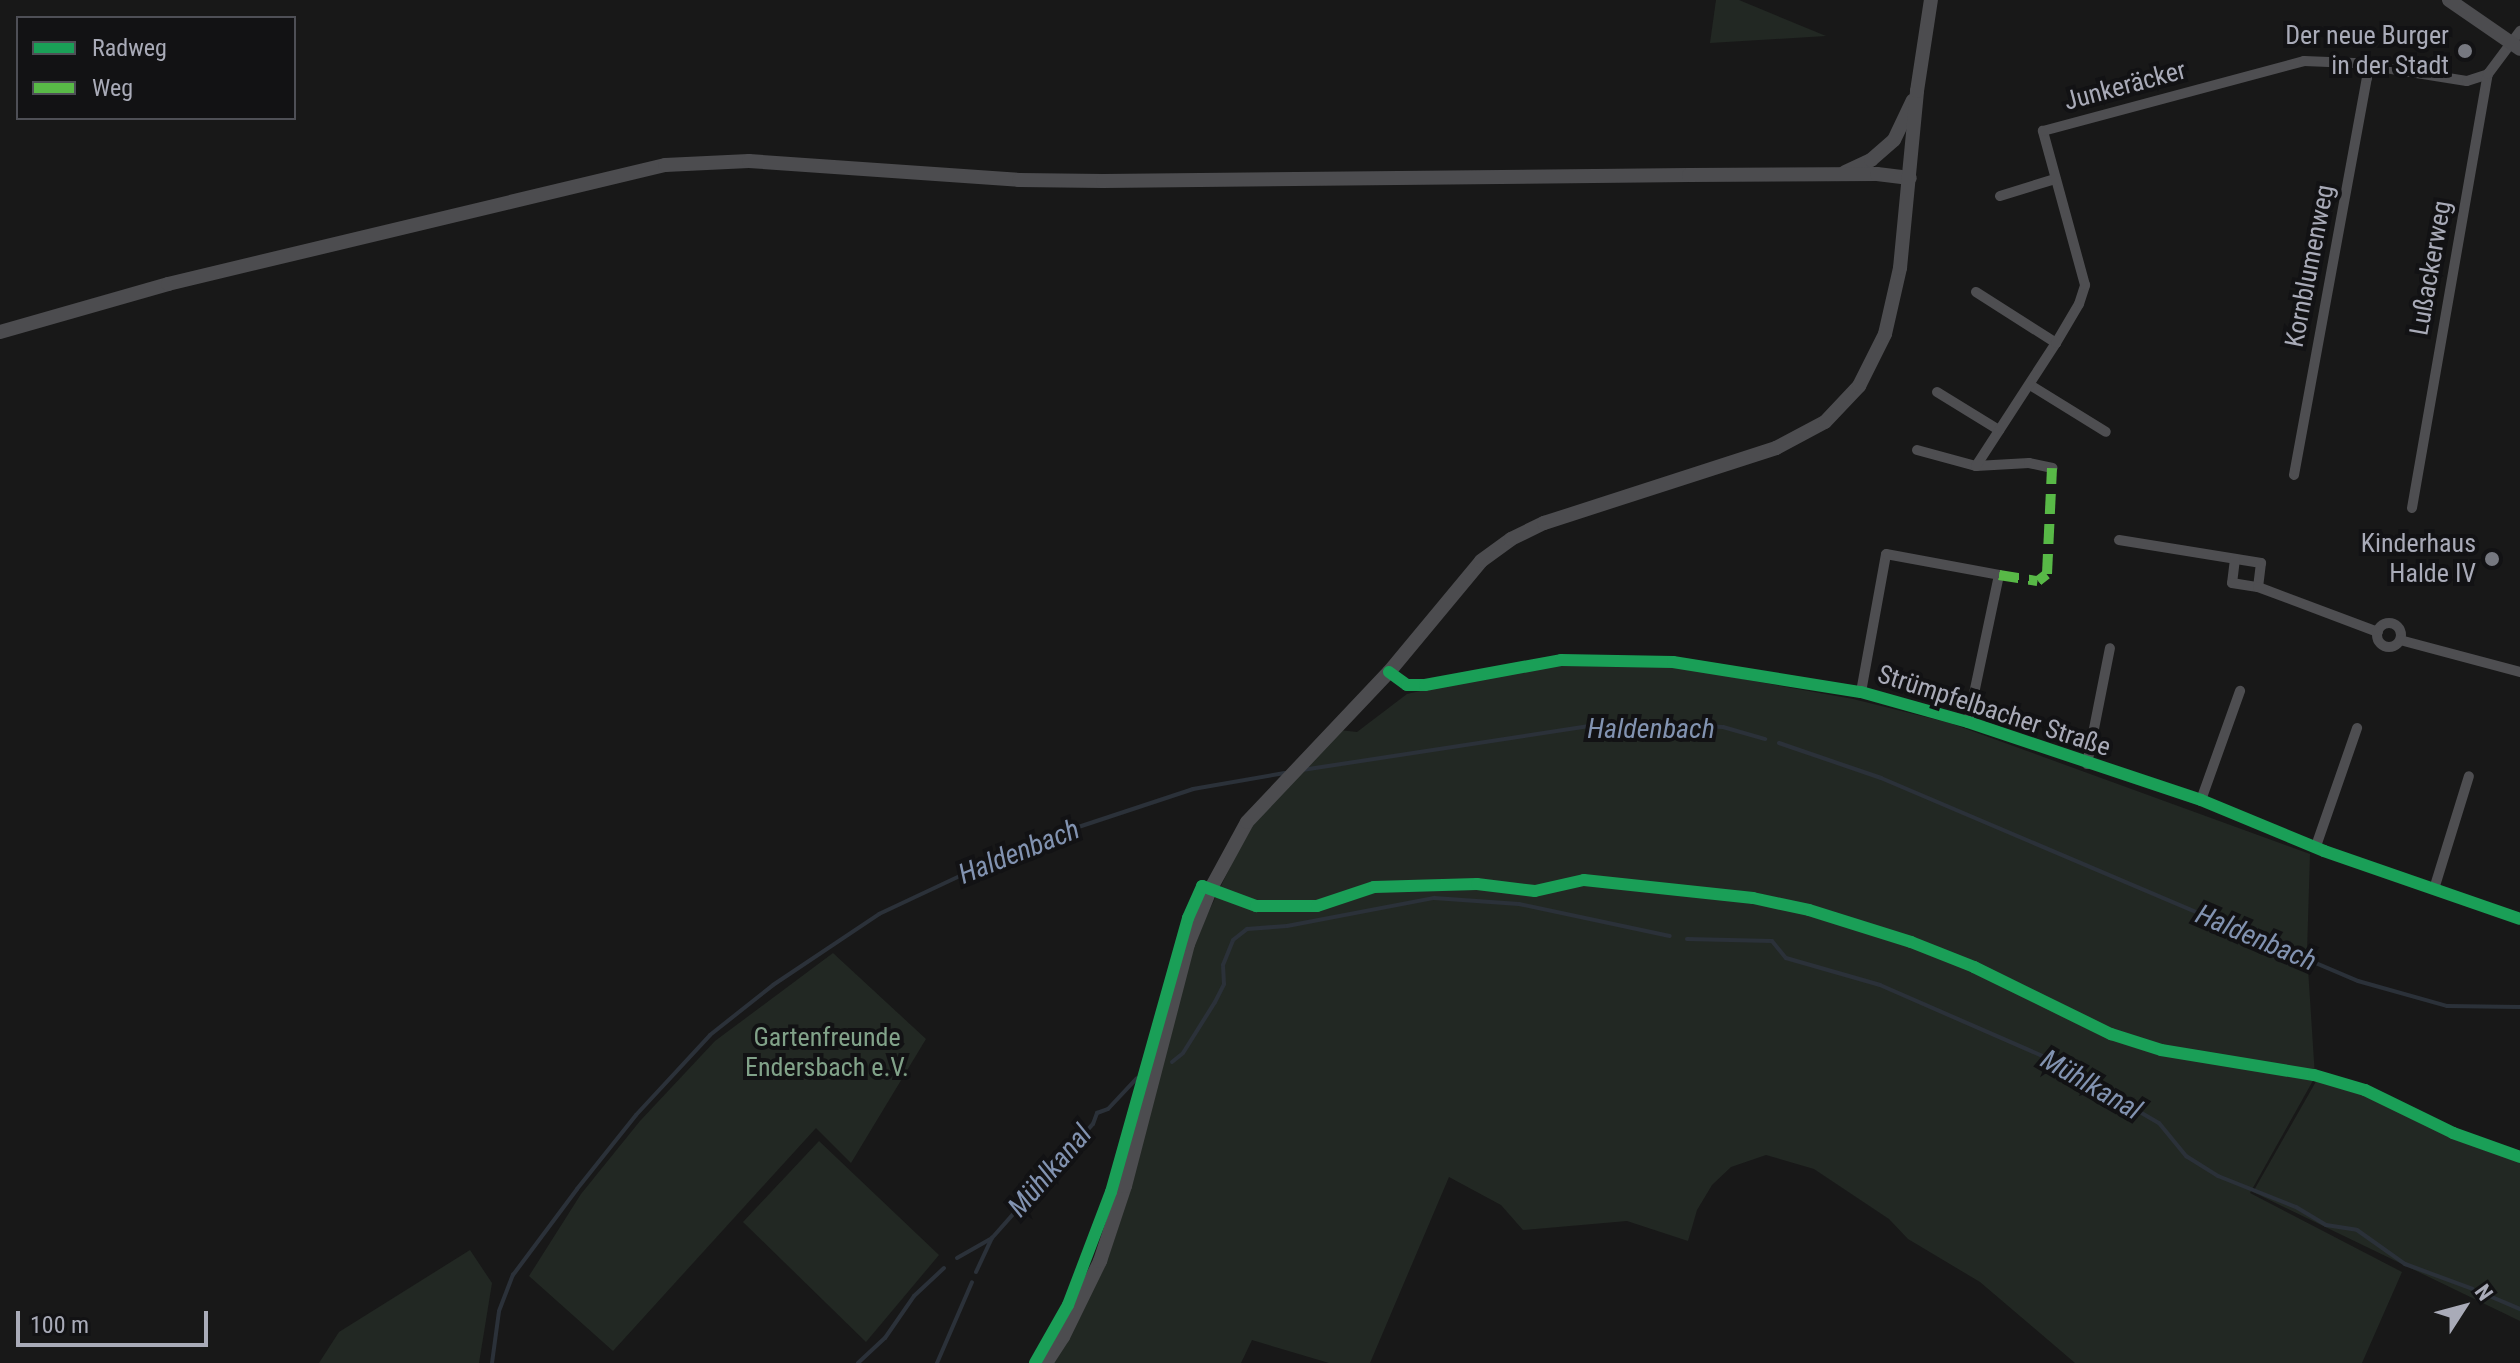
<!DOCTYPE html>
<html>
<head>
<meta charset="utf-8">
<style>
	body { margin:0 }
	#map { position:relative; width:2520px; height:1363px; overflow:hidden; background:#181818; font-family:"Roboto Condensed",sans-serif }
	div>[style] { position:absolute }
	.green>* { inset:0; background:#222823 }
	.stream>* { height:4px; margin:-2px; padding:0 2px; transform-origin:2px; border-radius:2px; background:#2b3139 }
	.street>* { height:10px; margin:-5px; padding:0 5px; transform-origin:5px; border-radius:5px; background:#4e4e51 }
	.street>.ring { margin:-5px; padding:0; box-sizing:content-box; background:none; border:10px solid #4e4e51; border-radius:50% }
	.secondary>* { height:14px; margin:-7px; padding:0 7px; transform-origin:7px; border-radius:7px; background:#4c4c4f }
	.quiet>* { height:10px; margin-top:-5px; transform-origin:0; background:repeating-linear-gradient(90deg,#58b947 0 20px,transparent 0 30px) }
	.cycleway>* { height:12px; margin:-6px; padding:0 6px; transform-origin:6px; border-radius:6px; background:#1a9f57 }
	.dots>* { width:22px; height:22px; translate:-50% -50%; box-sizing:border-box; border:4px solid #121214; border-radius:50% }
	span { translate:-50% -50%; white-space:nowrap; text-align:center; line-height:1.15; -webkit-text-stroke:8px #121214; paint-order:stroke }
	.poi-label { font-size:26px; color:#a9abb8 }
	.right { translate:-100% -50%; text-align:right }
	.street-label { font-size:26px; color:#a9abb8 }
	.park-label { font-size:26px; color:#81a289 }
	.water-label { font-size:28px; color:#8293b1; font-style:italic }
	.legend { position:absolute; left:16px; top:16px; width:280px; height:104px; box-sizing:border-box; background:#121214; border:2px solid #4e4f56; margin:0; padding:10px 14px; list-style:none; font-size:24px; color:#a9abb8 }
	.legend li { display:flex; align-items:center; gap:16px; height:40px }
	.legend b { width:40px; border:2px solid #4e4f56 }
	.north { position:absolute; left:2424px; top:1267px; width:80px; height:80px; -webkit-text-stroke:6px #121214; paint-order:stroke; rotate:54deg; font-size:22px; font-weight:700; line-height:32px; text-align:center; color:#a9abb8 }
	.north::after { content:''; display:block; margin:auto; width:28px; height:36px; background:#a9abb8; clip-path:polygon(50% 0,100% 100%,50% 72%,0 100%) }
	.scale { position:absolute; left:16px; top:1311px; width:192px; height:36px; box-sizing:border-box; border:4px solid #a9abb8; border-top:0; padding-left:10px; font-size:24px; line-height:28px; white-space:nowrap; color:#a9abb8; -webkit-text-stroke:6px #121214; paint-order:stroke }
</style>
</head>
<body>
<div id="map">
	<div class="green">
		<i style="clip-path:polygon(1716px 0,1739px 0,1826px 36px,1710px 43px)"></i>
		<i style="clip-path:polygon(1564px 665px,1676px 667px,1853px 699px,1950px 723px,2310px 854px,2307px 953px,2315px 1077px,2250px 1193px,2402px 1272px,2362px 1363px,2075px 1363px,1980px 1282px,1908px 1239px,1889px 1219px,1814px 1169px,1766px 1155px,1731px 1167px,1712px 1185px,1697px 1210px,1688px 1241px,1627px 1221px,1523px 1230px,1501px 1205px,1449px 1177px,1370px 1363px,1329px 1363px,1252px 1340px,1241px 1363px,1048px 1363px,1105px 1265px,1193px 944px,1250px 826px,1339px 730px,1357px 732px,1407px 694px,1478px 678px)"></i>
		<i style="clip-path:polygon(833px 953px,926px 1039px,851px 1163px,816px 1128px,613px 1351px,529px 1276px,581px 1194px,640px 1121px,715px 1041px)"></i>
		<i style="clip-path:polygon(2318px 1078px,2381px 1100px,2448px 1136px,2520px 1159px,2520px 1321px,2253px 1192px)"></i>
		<i style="clip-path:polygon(819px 1141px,939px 1255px,866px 1342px,743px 1222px)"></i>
		<i style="clip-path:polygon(470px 1250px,492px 1283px,479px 1363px,319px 1363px,339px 1332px)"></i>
	</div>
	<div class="stream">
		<i style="left:1779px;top:743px;width:108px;rotate:18.9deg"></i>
		<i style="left:1881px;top:778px;width:518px;rotate:23.05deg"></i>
		<i style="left:2358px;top:981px;width:92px;rotate:15.7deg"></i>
		<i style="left:2447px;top:1006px;width:73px;rotate:0.8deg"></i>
		<i style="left:1302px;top:770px;width:317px;rotate:-8.7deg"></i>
		<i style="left:1615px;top:722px;width:108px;rotate:2.7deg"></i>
		<i style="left:1723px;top:727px;width:44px;rotate:15.9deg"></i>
		<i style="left:1687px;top:939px;width:85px;rotate:1.3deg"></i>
		<i style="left:1772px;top:941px;width:22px;rotate:51deg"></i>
		<i style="left:1786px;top:958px;width:98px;rotate:16deg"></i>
		<i style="left:1880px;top:985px;width:180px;rotate:23.6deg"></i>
		<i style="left:2045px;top:1057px;width:132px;rotate:30.1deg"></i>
		<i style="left:2159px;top:1123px;width:43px;rotate:50.7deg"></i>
		<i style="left:2186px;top:1156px;width:38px;rotate:32deg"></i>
		<i style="left:2218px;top:1176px;width:84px;rotate:21.7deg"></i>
		<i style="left:2296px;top:1207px;width:35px;rotate:31deg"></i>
		<i style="left:2326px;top:1225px;width:31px;rotate:9deg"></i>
		<i style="left:2357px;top:1230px;width:59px;rotate:35.3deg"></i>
		<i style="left:2405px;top:1264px;width:72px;rotate:20.2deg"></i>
		<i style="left:1172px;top:1062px;width:14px;rotate:-39deg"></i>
		<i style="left:1183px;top:1053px;width:60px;rotate:-57.9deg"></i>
		<i style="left:1215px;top:1002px;width:20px;rotate:-63deg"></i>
		<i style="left:1224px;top:984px;width:19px;rotate:-93deg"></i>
		<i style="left:1223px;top:965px;width:27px;rotate:-68deg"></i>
		<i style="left:1233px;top:940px;width:18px;rotate:-38deg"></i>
		<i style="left:1247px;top:929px;width:40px;rotate:-4.3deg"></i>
		<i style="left:1287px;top:926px;width:150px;rotate:-10.8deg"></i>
		<i style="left:1434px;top:898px;width:85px;rotate:4deg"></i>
		<i style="left:1519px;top:904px;width:154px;rotate:12deg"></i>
		<i style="left:957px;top:1258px;width:40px;rotate:-29.7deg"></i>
		<i style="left:992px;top:1238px;width:152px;rotate:-48.5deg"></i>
		<i style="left:1093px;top:1124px;width:12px;rotate:-70deg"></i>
		<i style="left:1097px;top:1113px;width:12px;rotate:-20deg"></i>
		<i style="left:1108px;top:1109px;width:42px;rotate:-46.9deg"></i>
		<i style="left:976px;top:1272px;width:38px;rotate:-65deg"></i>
		<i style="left:2480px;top:1292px;width:43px;rotate:23deg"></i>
		<i style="left:492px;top:1363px;width:52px;rotate:-82.3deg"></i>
		<i style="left:499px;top:1311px;width:39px;rotate:-69deg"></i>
		<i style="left:513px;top:1275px;width:107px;rotate:-53.3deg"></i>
		<i style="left:577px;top:1189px;width:95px;rotate:-51.4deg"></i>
		<i style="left:636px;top:1115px;width:109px;rotate:-47.2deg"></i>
		<i style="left:710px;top:1035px;width:80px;rotate:-38.4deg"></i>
		<i style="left:773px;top:985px;width:128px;rotate:-33.8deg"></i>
		<i style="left:879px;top:914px;width:167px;rotate:-25.2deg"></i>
		<i style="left:1030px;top:843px;width:172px;rotate:-18.3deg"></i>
		<i style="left:1193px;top:789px;width:93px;rotate:-9.9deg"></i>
		<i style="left:858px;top:1363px;width:37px;rotate:-43deg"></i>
		<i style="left:885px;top:1338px;width:51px;rotate:-55.4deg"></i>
		<i style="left:914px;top:1296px;width:41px;rotate:-43deg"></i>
		<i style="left:937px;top:1363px;width:88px;rotate:-66.6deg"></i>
	</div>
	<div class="street">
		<i style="left:2000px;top:196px;width:58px;rotate:-17.2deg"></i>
		<i style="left:1976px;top:292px;width:95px;rotate:32.5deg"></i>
		<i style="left:2030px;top:385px;width:89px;rotate:31.7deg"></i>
		<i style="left:1937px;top:392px;width:73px;rotate:31.5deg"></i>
		<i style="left:1917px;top:450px;width:61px;rotate:15.2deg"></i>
		<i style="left:1976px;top:466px;width:53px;rotate:-3.2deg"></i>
		<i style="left:2029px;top:463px;width:24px;rotate:12deg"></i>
		<i style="left:1976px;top:466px;width:147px;rotate:-57deg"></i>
		<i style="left:2056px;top:343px;width:45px;rotate:-59.5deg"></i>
		<i style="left:2079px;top:304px;width:20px;rotate:-72deg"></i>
		<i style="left:2085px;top:285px;width:160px;rotate:-105.3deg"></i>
		<i style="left:2043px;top:131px;width:270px;rotate:-15deg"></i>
		<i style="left:2304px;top:61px;width:50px;rotate:2.3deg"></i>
		<i style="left:2354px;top:63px;width:114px;rotate:9.1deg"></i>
		<i style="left:2467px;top:81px;width:22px;rotate:-18deg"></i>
		<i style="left:2294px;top:475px;width:404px;rotate:-79.6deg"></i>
		<i style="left:2367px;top:78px;width:13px;rotate:-94deg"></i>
		<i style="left:2412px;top:508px;width:441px;rotate:-80.1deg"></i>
		<i style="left:2488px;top:74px;width:54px;rotate:-53.3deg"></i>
		<i style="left:2119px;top:540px;width:144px;rotate:9.2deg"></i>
		<i style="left:2261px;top:563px;width:24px;rotate:97deg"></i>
		<i style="left:2235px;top:559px;width:24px;rotate:97deg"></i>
		<i style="left:2232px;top:583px;width:26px;rotate:9deg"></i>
		<i style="left:2258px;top:587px;width:128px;rotate:20.6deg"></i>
		<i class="ring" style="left:2377px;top:623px;width:14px;height:14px"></i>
		<i style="left:2400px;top:640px;width:124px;rotate:14.9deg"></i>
		<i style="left:1389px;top:672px;width:22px;rotate:36deg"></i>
		<i style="left:1407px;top:685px;width:18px"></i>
		<i style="left:1425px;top:685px;width:138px;rotate:-10.4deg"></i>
		<i style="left:1561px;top:660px;width:112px;rotate:1deg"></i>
		<i style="left:1673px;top:662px;width:190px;rotate:9.1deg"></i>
		<i style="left:1861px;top:692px;width:111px;rotate:15.7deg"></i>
		<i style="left:1968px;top:722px;width:246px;rotate:18.5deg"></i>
		<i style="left:2201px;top:800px;width:133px;rotate:22.5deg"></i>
		<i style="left:2324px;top:851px;width:207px;rotate:19.1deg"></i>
		<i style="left:1861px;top:692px;width:140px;rotate:-79.7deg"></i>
		<i style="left:1886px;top:554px;width:115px;rotate:10.5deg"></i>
		<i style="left:1999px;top:575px;width:150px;rotate:101.9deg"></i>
		<i style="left:2087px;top:764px;width:118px;rotate:-78.8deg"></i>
		<i style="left:2201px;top:800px;width:116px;rotate:-70.3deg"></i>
		<i style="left:2316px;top:846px;width:125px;rotate:-70.8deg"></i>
		<i style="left:2434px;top:889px;width:118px;rotate:-72.8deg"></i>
	</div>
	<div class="secondary">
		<i style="left:2449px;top:0;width:86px;rotate:34.6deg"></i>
		<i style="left:1845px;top:172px;width:29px;rotate:-25deg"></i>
		<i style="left:1871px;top:160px;width:30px;rotate:-41deg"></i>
		<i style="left:1894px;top:140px;width:44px;rotate:-64.6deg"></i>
		<i style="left:0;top:332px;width:175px;rotate:-15.9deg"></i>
		<i style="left:168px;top:284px;width:511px;rotate:-13.47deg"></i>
		<i style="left:665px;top:165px;width:84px;rotate:-2.7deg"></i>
		<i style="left:749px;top:161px;width:271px;rotate:4deg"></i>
		<i style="left:1019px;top:180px;width:84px;rotate:0.7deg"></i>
		<i style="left:1103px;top:181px;width:586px;rotate:-0.59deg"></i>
		<i style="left:1689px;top:175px;width:188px;rotate:-0.3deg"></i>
		<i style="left:1877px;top:174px;width:33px;rotate:7deg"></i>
		<i style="left:1046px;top:1363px;width:31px;rotate:-57deg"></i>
		<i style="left:1063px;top:1337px;width:85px;rotate:-64deg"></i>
		<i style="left:1100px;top:1261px;width:79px;rotate:-71.6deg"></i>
		<i style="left:1125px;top:1186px;width:250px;rotate:-75.4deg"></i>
		<i style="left:1188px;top:944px;width:58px;rotate:-67.8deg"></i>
		<i style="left:1210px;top:890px;width:77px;rotate:-61.4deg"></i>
		<i style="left:1247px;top:822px;width:207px;rotate:-46.6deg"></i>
		<i style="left:1389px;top:672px;width:144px;rotate:-50.3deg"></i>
		<i style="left:1481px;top:561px;width:37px;rotate:-36deg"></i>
		<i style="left:1511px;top:539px;width:37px;rotate:-26deg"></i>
		<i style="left:1544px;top:523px;width:244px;rotate:-17.9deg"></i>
		<i style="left:1776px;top:448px;width:55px;rotate:-28deg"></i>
		<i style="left:1825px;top:422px;width:50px;rotate:-46.6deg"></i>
		<i style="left:1859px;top:386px;width:58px;rotate:-63.4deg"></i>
		<i style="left:1885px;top:334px;width:68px;rotate:-77.2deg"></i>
		<i style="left:1900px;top:268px;width:178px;rotate:-84.5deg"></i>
		<i style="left:1917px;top:91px;width:92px;rotate:-81.3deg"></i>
	</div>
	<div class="quiet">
		<i style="left:1999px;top:575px;width:39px;rotate:9deg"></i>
		<i style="left:2038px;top:581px;width:11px;rotate:-38deg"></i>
		<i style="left:2047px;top:574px;width:106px;rotate:-87.3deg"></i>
	</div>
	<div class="cycleway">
		<i style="left:1389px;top:672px;width:22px;rotate:36deg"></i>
		<i style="left:1407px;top:685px;width:18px"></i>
		<i style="left:1425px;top:685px;width:138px;rotate:-10.4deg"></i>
		<i style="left:1561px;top:660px;width:112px;rotate:1deg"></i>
		<i style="left:1673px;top:662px;width:190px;rotate:9.1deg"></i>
		<i style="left:1861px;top:692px;width:111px;rotate:15.7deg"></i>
		<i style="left:1968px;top:722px;width:246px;rotate:18.5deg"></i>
		<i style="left:2201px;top:800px;width:133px;rotate:22.5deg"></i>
		<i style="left:2324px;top:851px;width:207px;rotate:19.1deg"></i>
		<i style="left:1035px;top:1363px;width:67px;rotate:-60.4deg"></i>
		<i style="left:1068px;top:1305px;width:121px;rotate:-69.2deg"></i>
		<i style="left:1111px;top:1192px;width:285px;rotate:-74.3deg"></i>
		<i style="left:1188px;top:918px;width:35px;rotate:-66deg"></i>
		<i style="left:1202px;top:886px;width:58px;rotate:20.3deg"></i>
		<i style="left:1256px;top:906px;width:61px"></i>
		<i style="left:1317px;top:906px;width:60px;rotate:-18.4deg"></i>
		<i style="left:1374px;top:887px;width:103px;rotate:-1.7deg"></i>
		<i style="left:1477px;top:884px;width:58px;rotate:6.9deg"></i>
		<i style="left:1535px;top:891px;width:50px;rotate:-12.7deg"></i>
		<i style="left:1584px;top:880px;width:170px;rotate:6.1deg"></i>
		<i style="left:1753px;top:898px;width:57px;rotate:12.1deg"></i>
		<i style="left:1809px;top:910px;width:107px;rotate:17.4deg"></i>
		<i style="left:1911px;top:942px;width:68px;rotate:21.6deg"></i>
		<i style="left:1974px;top:967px;width:153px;rotate:26.1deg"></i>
		<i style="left:2111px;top:1034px;width:52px;rotate:17.7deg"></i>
		<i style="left:2161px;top:1050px;width:155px;rotate:9.3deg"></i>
		<i style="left:2314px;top:1075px;width:53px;rotate:16.4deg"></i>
		<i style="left:2365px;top:1090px;width:98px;rotate:26deg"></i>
		<i style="left:2453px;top:1133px;width:71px;rotate:19.7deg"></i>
	</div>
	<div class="dots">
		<i style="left:2465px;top:51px;background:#767880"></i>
		<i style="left:2492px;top:559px;background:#767880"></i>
	</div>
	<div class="poi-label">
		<span class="right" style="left:2449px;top:51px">Der neue Burger<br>in der Stadt</span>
		<span class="right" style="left:2476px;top:559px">Kinderhaus<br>Halde IV</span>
	</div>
	<div class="street-label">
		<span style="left:2125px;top:86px;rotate:-15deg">Junkeräcker</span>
		<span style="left:2310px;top:266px;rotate:-79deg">Kornblumenweg</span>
		<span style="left:2431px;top:268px;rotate:-80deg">Lußackerweg</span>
		<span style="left:1994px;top:711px;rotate:18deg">Strümpfelbacher Straße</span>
	</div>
	<div class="park-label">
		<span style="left:827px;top:1053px">Gartenfreunde<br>Endersbach e.V.</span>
	</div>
	<div class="water-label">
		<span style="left:1651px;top:729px">Haldenbach</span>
		<span style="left:1019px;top:852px;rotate:-22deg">Haldenbach</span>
		<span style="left:2256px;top:938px;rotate:23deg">Haldenbach</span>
		<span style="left:2091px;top:1085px;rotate:30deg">Mühlkanal</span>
		<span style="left:1050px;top:1171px;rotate:-49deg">Mühlkanal</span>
	</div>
	<ul class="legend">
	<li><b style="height:10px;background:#1a9f57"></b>Radweg</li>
	<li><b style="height:10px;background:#58b947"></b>Weg</li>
	</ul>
	<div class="north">N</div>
	<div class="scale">100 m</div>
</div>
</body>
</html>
